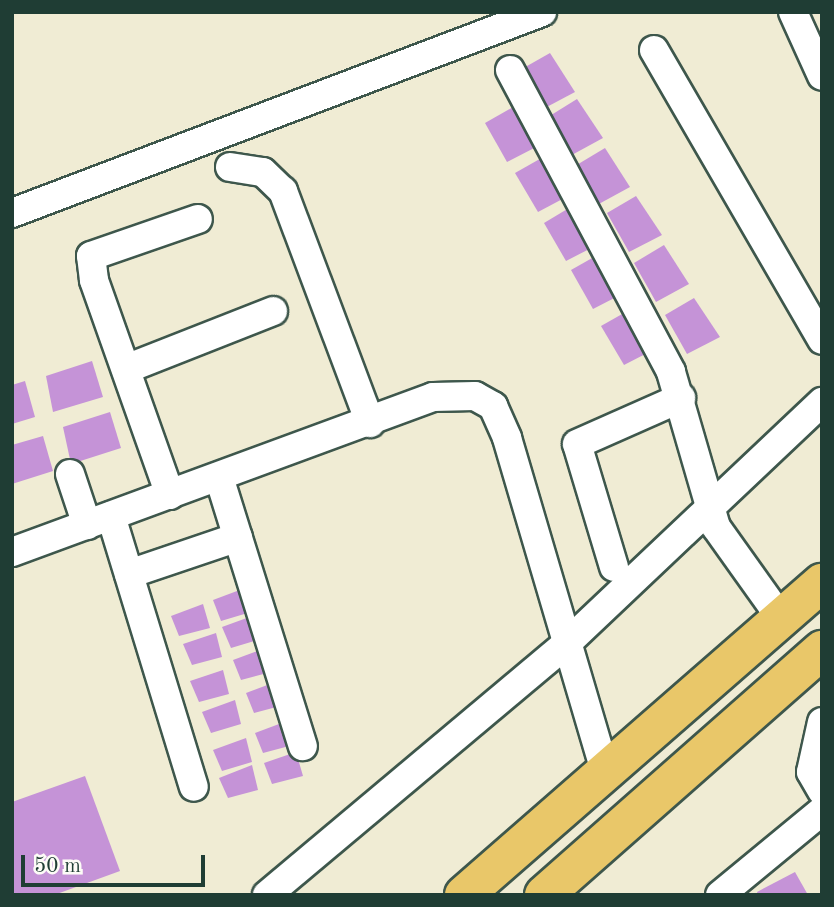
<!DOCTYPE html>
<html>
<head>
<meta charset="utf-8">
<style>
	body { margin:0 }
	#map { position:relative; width:834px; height:907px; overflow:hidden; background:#f0ecd4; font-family:"Old Standard TT",serif }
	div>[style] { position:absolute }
	.building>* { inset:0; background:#c593d7 }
	.roads { filter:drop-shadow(2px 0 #3e574c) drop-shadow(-2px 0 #3e574c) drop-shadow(0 2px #3e574c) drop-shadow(0 -2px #3e574c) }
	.minor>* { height:28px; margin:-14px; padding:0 14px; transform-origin:14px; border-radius:14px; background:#fff }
	.primary>* { height:38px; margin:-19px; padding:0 19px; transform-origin:19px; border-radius:19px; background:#e9c769 }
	span { translate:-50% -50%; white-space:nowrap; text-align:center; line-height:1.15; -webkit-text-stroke:5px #fdfcf7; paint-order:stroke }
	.frame { position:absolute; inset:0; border:14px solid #1f3d34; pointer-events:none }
	.scale { position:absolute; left:21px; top:855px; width:184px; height:32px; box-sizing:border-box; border:4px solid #1f3d34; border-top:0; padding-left:9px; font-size:21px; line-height:24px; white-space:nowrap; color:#1f3d34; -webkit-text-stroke:5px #fdfcf7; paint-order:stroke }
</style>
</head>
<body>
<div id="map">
	<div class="building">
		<i style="clip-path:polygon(550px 53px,575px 92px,543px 109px,520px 70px)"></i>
		<i style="clip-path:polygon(577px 99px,603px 138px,570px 156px,548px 117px)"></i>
		<i style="clip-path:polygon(515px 106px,540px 145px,507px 162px,485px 123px)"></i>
		<i style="clip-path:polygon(605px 148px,630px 187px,597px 205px,575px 166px)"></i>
		<i style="clip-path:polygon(545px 156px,570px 195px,538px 212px,515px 173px)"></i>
		<i style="clip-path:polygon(636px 196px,662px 235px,629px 252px,607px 213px)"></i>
		<i style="clip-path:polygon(574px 205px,599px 244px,566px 261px,544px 223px)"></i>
		<i style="clip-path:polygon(664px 245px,689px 284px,656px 302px,634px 263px)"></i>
		<i style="clip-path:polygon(601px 253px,626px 292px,593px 309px,571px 270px)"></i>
		<i style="clip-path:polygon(694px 298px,720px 337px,687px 354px,665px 315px)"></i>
		<i style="clip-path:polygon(631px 309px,657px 348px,624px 365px,601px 326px)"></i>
		<i style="clip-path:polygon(92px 361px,103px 397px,53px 412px,46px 376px)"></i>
		<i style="clip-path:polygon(25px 381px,35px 417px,12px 424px,12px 385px)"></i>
		<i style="clip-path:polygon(110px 412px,121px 448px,71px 464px,63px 427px)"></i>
		<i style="clip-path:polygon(43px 436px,53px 471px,12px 484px,12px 445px)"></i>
		<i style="clip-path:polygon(245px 588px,251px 612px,221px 621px,213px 600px)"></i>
		<i style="clip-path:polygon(203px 604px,210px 628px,179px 636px,171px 616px)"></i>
		<i style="clip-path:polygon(255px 615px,261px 639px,231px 648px,222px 627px)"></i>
		<i style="clip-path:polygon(216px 633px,222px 657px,192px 665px,183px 644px)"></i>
		<i style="clip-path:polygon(265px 648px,271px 672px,241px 680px,233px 660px)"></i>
		<i style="clip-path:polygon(223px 670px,229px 694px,199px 702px,190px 681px)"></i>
		<i style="clip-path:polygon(278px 681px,284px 705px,254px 713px,246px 693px)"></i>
		<i style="clip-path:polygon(235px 700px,241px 724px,211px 733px,202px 712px)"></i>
		<i style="clip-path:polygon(287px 721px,293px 745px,263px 753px,255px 733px)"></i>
		<i style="clip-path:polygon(246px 738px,252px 762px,222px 771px,213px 750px)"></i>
		<i style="clip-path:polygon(296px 752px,303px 776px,272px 784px,264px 763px)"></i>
		<i style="clip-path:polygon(252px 765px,258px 790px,228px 798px,219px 778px)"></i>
		<i style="clip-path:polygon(85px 776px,120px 871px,54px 895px,12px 895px,12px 802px)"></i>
		<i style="clip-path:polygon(795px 872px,808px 895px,758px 895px,757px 892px)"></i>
	</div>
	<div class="roads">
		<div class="minor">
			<i style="left:793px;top:12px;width:70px;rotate:65.6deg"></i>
			<i style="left:654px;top:50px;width:335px;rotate:59.9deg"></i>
			<i style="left:510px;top:70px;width:342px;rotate:61.9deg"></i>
			<i style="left:671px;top:372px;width:161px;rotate:73.8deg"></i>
			<i style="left:716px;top:527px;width:112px;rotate:54.5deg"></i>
			<i style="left:230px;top:167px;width:33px;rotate:9deg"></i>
			<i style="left:263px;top:172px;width:28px;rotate:44deg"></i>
			<i style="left:283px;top:191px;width:248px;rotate:69.4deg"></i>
			<i style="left:12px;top:213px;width:567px;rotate:-20.77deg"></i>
			<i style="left:126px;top:369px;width:158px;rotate:-21.5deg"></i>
			<i style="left:70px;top:474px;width:54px;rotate:71.6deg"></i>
			<i style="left:219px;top:477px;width:282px;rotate:72.7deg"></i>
			<i style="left:170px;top:495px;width:228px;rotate:-109.5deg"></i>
			<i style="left:94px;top:280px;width:24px;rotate:-97deg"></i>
			<i style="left:91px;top:256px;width:113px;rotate:-19.1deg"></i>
			<i style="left:111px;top:516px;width:283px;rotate:73deg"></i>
			<i style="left:12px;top:552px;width:449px;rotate:-20.2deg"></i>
			<i style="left:433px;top:397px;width:42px;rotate:-1.4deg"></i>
			<i style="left:475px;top:396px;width:21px;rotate:29deg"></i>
			<i style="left:493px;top:406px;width:35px;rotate:66deg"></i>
			<i style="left:507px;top:438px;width:348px;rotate:73.6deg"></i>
			<i style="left:614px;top:567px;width:128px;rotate:-106.7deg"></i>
			<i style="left:577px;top:444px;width:114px;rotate:-23.9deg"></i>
			<i style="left:129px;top:574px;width:115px;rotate:-18.7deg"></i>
			<i style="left:822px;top:722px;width:51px;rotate:102.4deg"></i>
			<i style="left:811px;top:772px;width:22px;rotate:60deg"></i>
			<i style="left:267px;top:895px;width:392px;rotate:-40deg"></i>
			<i style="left:567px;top:643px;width:351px;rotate:-43.4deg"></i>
			<i style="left:720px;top:895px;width:132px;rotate:-39.5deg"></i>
		</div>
		<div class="primary">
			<i style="left:464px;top:895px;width:475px;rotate:-41.1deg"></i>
			<i style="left:544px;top:895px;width:371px;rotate:-41.4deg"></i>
		</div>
	</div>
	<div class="frame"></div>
	<div class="scale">50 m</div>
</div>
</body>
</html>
